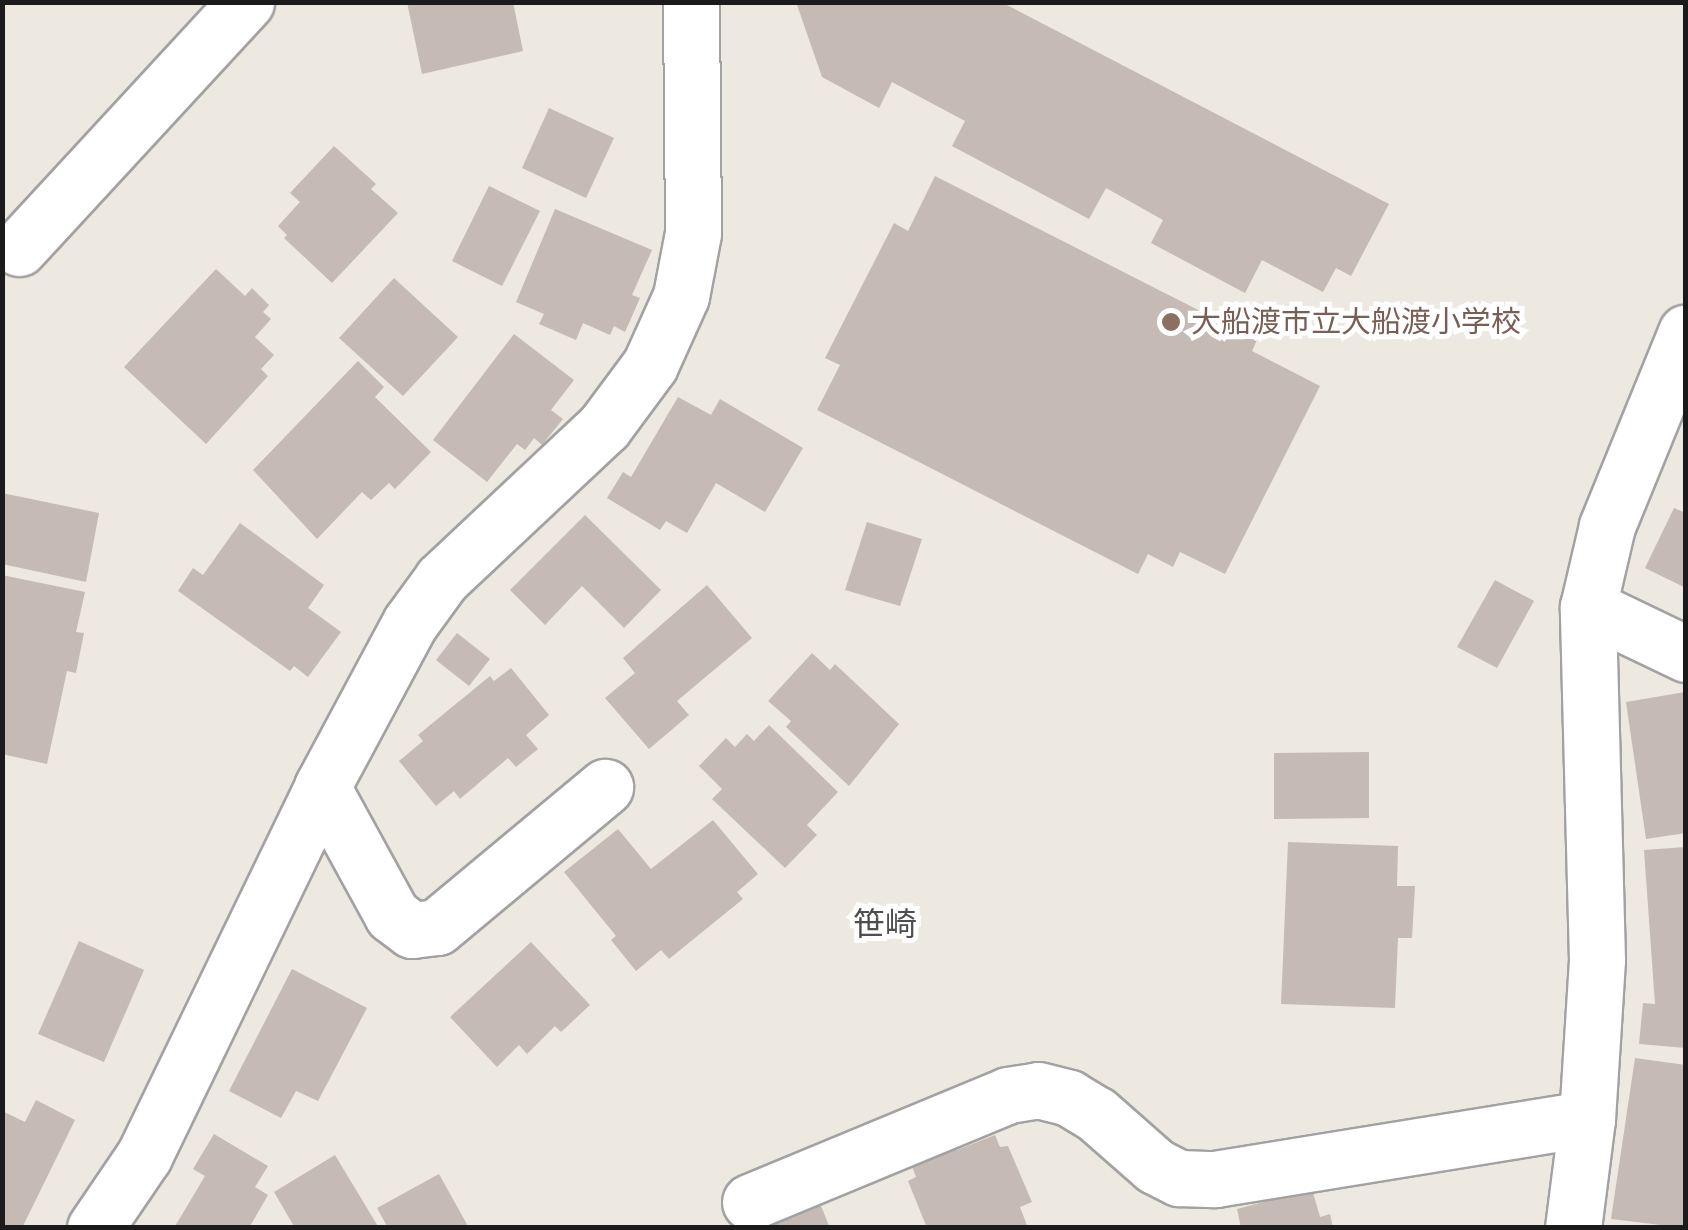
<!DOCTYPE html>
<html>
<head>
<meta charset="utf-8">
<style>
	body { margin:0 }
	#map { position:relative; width:1688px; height:1230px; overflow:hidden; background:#ede8e0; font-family:Montserrat,"Noto Sans JP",sans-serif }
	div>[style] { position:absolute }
	.building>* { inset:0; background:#c5bab4 }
	.roads { filter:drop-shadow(2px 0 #a2a2a2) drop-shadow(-2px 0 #a2a2a2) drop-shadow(0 2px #a2a2a2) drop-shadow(0 -2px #a2a2a2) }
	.minor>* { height:55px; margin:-27.5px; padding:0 27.5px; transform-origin:27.5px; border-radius:27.5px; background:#fff }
	.dots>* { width:28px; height:28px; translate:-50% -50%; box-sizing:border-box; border:5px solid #fff; border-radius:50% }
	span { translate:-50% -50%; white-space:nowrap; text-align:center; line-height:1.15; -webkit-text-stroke:10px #fff; paint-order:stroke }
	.education-label { font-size:30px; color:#785e54 }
	.left { translate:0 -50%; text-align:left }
	.neighbourhood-label { font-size:32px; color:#4e4e4e }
	.frame { position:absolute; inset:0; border:5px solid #1b1b1b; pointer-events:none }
</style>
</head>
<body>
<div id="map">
	<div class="building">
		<i style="clip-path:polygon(407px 2px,513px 2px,523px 51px,422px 74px)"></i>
		<i style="clip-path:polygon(796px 2px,1001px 2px,1389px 204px,1351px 276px,1336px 268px,1323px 292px,1262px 260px,1245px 293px,1151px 243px,1163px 220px,1106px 188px,1089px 219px,952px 146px,965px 121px,892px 82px,879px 108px,822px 77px)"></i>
		<i style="clip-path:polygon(549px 108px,614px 138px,586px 198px,522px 168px)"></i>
		<i style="clip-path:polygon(334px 146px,376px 184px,371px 189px,398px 213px,332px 283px,284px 238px,287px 235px,278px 226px,300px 202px,290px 193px)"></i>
		<i style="clip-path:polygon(935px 176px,1257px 340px,1252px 351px,1320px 386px,1225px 574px,1180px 552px,1173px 567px,1148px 554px,1138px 574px,817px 410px,840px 365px,825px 358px,894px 223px,908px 231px)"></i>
		<i style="clip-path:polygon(489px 186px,540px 211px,502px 286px,452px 261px)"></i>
		<i style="clip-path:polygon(555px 209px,652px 250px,632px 295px,640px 298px,625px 332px,614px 326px,610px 335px,583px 323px,576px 340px,539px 324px,544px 314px,516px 302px)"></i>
		<i style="clip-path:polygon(216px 269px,245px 296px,252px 288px,269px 305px,263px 312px,271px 319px,255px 337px,274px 355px,261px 369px,268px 376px,206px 444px,124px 367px)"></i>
		<i style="clip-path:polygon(394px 278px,458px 337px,403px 396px,339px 338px)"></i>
		<i style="clip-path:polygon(514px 334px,574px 380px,551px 410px,563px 419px,542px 445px,534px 438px,525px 450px,517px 444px,487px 482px,433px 440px)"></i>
		<i style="clip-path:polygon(358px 361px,384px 387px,375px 397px,431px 452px,395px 489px,389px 483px,371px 500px,362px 492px,317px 539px,253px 470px)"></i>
		<i style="clip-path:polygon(678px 397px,711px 415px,720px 399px,803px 448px,765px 512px,716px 483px,687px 533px,666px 521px,660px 530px,607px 498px,623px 472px,631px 477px)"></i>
		<i style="clip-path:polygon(2px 493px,99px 513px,86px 582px,2px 564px)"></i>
		<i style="clip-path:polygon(1674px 508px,1686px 513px,1686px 588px,1645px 568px)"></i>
		<i style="clip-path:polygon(585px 515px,661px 590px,624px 628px,582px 586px,545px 625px,510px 590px)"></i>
		<i style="clip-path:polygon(867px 522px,922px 539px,900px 606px,845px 590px)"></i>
		<i style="clip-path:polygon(240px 523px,324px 585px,308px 608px,341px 632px,308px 677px,294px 666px,290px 671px,178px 591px,193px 568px,203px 575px)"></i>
		<i style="clip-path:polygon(2px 575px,85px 592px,76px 632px,84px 633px,76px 673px,67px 671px,47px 764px,2px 754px)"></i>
		<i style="clip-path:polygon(1495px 580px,1534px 601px,1497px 668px,1457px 647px)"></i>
		<i style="clip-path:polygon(707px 585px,752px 638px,677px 701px,689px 715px,649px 749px,605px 698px,635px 673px,623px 658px)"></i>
		<i style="clip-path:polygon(457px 633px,490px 659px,469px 686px,436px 660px)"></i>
		<i style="clip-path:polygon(812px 653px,830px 670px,835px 664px,899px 724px,849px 786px,786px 727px,791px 721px,768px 701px)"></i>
		<i style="clip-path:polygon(511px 668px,549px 715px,526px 735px,538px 749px,516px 767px,508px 758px,460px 799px,454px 791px,436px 806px,399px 761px,423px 741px,418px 735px,490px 676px,494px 681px)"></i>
		<i style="clip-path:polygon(1685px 692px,1686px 833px,1646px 839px,1626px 702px)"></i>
		<i style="clip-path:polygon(769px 725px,838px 792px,807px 825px,817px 835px,785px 868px,712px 799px,722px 789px,699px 766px,726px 738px,735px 747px,747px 734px,754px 741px)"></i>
		<i style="clip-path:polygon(1369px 752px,1369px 818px,1274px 819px,1274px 753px)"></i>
		<i style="clip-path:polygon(713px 820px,758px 874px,737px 892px,743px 899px,669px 959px,661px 950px,636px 971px,611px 940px,616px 936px,564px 872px,618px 829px,651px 869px)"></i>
		<i style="clip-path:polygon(1288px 842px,1398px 846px,1397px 886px,1415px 886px,1412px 938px,1398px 938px,1395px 1008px,1281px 1004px)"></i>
		<i style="clip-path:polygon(1686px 847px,1686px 1048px,1639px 1044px,1643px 1003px,1655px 1004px,1644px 850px)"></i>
		<i style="clip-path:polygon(79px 941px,144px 970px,104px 1062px,38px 1034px)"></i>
		<i style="clip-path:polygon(531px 942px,590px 1005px,561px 1032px,555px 1026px,527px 1054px,519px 1045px,497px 1067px,450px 1017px)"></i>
		<i style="clip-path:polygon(292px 969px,367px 1008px,318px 1101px,296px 1091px,281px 1118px,229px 1091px)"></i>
		<i style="clip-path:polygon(1635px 1058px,1686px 1065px,1686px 1228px,1611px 1219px)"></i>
		<i style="clip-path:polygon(36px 1100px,75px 1120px,22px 1228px,2px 1228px,2px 1111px,25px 1122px)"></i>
		<i style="clip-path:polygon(214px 1134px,268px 1166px,255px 1187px,268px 1195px,249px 1228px,174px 1228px,205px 1176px,193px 1169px)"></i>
		<i style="clip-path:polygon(995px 1135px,1000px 1147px,1008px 1146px,1032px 1202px,1020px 1207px,1028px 1228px,927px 1228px,908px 1181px,916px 1177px,910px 1161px,954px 1143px,957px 1150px)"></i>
		<i style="clip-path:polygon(335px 1155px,379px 1228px,295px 1228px,274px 1192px)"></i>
		<i style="clip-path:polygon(439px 1174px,469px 1228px,388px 1228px,377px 1208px)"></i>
		<i style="clip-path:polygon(1312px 1189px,1320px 1217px,1330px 1214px,1333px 1228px,1241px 1228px,1237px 1209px)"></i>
		<i style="clip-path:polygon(819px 1201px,830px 1228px,754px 1228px)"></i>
	</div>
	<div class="roads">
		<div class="minor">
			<i style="left:19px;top:248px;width:335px;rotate:-47.3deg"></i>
			<i style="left:1588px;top:607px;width:109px;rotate:25.6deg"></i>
			<i style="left:322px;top:787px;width:146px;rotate:61.3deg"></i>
			<i style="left:392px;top:915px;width:25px;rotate:37deg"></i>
			<i style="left:412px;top:930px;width:25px;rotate:-7deg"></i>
			<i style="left:437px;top:927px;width:219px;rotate:-39.8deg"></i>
			<i style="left:750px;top:1202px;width:279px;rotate:-22.5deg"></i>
			<i style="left:1008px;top:1095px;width:30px;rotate:-9deg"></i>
			<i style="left:1038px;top:1090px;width:32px;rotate:14deg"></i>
			<i style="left:1069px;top:1098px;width:31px;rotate:31deg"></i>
			<i style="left:1096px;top:1114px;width:79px;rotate:41.4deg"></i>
			<i style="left:1155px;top:1166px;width:27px;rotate:27deg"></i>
			<i style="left:1179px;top:1178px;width:36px;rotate:2deg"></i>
			<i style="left:1215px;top:1179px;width:377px;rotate:-9.2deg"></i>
			<i style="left:95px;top:1228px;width:87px;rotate:-55.8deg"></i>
			<i style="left:144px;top:1156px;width:410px;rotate:-64.2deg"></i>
			<i style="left:322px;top:787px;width:186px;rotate:-61.8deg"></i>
			<i style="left:410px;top:623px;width:54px;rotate:-54deg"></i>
			<i style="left:442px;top:579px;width:222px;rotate:-43.2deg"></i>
			<i style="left:604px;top:427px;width:77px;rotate:-53.4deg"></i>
			<i style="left:650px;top:365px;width:76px;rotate:-65.8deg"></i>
			<i style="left:681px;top:296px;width:64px;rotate:-79.2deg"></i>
			<i style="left:693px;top:233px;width:231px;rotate:-90.5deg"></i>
			<i style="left:1573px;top:1228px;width:110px;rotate:-82.7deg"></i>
			<i style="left:1587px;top:1119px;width:159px;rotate:-86.4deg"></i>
			<i style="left:1597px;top:960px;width:353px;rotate:-91.5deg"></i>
			<i style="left:1588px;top:607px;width:83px;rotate:-76.8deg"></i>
			<i style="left:1607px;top:526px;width:209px;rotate:-67.8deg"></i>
		</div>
	</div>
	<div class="dots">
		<i style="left:1171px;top:322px;background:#8d6e63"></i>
	</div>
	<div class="education-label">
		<span class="left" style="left:1191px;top:322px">大船渡市立大船渡小学校</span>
	</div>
	<div class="neighbourhood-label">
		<span style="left:885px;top:924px">笹崎</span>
	</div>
	<div class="frame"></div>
</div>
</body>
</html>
